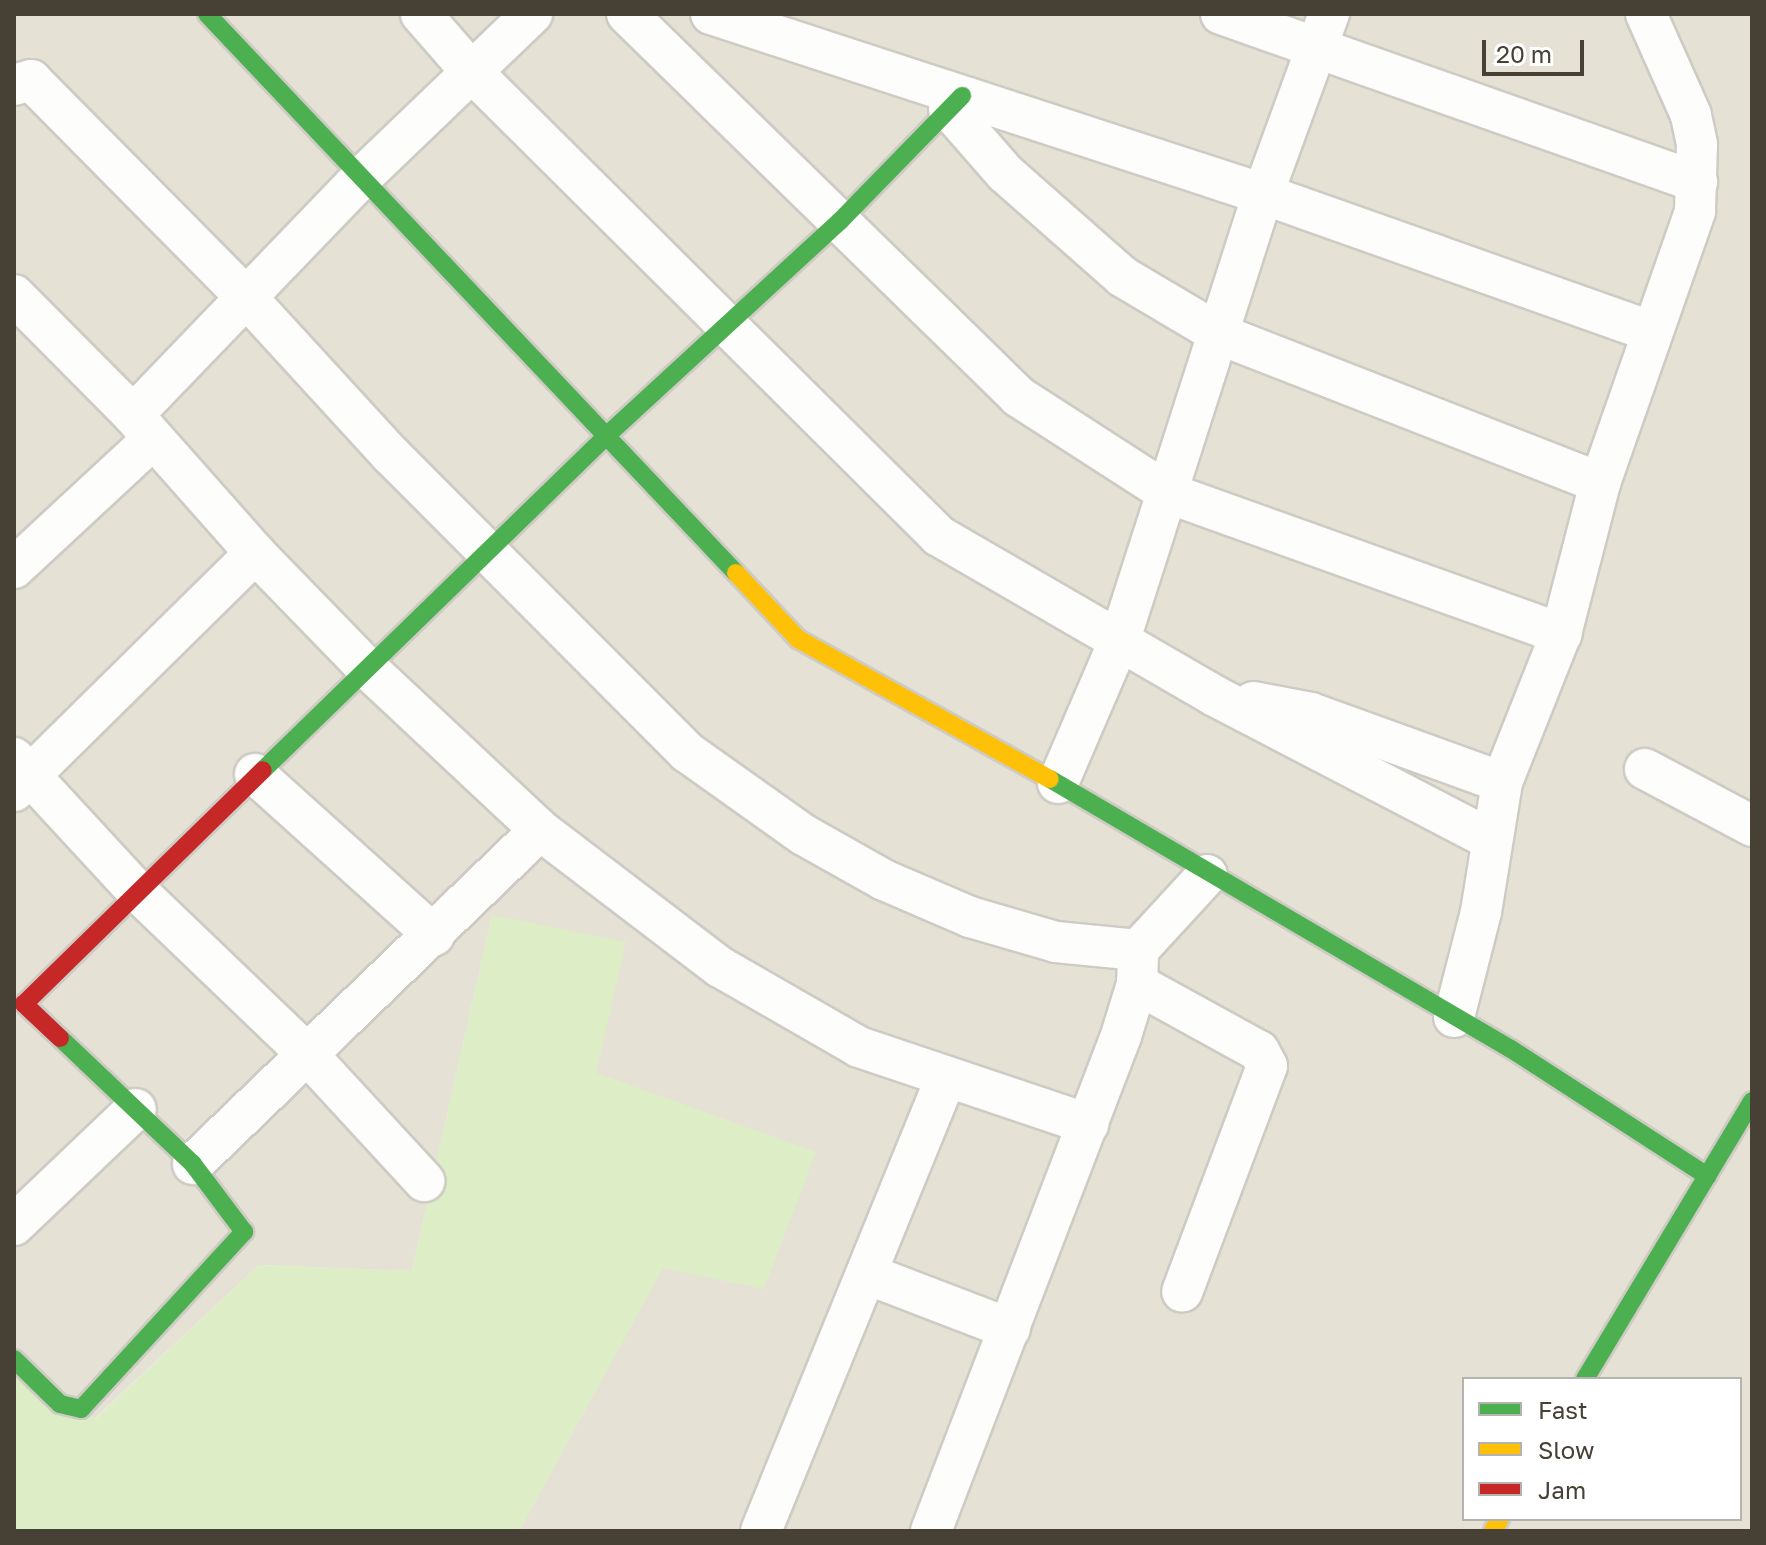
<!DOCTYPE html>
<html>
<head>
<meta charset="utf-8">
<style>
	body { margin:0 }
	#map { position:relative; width:1766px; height:1545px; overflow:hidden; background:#f0efe8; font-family:"Golos Text",sans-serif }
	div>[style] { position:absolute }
	.residential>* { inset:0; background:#e5e1d5 }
	.green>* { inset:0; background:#ddedc6 }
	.roads { filter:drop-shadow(2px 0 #cdcbc4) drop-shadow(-2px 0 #cdcbc4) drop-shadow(0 2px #cdcbc4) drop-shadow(0 -2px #cdcbc4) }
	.street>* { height:40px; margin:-20px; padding:0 20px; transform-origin:20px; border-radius:20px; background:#fdfdfc }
	.fast>* { height:18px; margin:-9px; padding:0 9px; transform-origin:9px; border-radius:9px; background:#4caf50 }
	.slow>* { height:18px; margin:-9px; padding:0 9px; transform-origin:9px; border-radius:9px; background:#ffc107 }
	.jam>* { height:18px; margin:-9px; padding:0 9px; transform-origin:9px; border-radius:9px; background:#c62828 }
	span { translate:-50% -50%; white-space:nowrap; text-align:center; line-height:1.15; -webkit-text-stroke:8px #fff; paint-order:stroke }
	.frame { position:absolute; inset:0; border:16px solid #474034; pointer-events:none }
	.legend { position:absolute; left:1462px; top:1377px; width:280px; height:144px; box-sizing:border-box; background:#fff; border:2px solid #b5b3ae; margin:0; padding:10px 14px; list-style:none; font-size:24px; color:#474034 }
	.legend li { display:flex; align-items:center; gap:16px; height:40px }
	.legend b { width:40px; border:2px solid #b5b3ae }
	.scale { position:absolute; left:1482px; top:40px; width:102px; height:36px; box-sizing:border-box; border:4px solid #474034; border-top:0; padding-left:10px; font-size:24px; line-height:28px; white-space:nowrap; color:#474034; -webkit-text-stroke:6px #fff; paint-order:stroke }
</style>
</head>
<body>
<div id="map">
	<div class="residential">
		<i style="clip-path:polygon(evenodd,14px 14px,1752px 14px,1752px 1531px,519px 1531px,663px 1267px,595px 1073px,492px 915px,412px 1271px,259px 1265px,94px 1419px,14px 1345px,14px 14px,1464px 1379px,1740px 1379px,1740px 1519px,1464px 1519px,1464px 1379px)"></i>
	</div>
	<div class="green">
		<i style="clip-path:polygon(492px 915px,626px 942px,596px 1073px,816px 1152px,764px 1289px,663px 1268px,519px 1531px,14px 1531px,14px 1345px,95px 1419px,259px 1265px,412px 1271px)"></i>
	</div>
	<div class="roads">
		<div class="street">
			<i style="left:421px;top:14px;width:73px;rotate:48.9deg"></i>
			<i style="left:469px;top:69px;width:663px;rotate:44.82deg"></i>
			<i style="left:939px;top:536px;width:317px;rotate:30.1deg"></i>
			<i style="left:1213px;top:695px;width:312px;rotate:27.5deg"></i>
			<i style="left:627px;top:14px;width:548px;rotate:44.33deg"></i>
			<i style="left:1019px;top:397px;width:177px;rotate:32.8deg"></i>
			<i style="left:1168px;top:493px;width:418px;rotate:19.7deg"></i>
			<i style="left:711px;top:14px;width:581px;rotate:18.06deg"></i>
			<i style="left:1263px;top:194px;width:410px;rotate:19.5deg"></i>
			<i style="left:1221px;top:14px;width:505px;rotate:19.44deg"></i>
			<i style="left:14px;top:85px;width:18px;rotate:-16deg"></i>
			<i style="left:31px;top:80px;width:305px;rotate:45.3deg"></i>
			<i style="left:246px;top:297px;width:214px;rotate:47.5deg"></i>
			<i style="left:391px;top:455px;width:419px;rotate:45.1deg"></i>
			<i style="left:687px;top:752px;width:143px;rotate:35.4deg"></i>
			<i style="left:804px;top:835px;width:92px;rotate:29.4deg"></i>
			<i style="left:884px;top:880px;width:94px;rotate:23.3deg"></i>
			<i style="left:970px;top:917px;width:90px;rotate:16.2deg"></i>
			<i style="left:1056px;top:942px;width:82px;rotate:5.6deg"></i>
			<i style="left:949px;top:109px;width:85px;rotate:48.8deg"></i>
			<i style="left:1005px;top:173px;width:157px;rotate:41.4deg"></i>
			<i style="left:1123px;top:277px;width:114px;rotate:30.6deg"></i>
			<i style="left:1221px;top:335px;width:407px;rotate:21.3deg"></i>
			<i style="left:14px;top:295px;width:169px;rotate:45.2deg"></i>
			<i style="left:133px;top:415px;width:184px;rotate:48.5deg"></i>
			<i style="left:255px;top:553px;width:159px;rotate:45.8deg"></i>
			<i style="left:366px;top:667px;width:238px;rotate:43.1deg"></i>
			<i style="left:540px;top:830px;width:226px;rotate:37.3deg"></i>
			<i style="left:720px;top:967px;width:160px;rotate:29.9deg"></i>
			<i style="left:859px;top:1047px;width:242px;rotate:18.6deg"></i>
			<i style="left:133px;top:415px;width:329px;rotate:-46.1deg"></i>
			<i style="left:361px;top:178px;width:237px;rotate:-43.8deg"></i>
			<i style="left:14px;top:568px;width:190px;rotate:-42.9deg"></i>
			<i style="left:1253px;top:702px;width:59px;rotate:10.7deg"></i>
			<i style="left:1311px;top:713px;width:203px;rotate:19.9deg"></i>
			<i style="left:14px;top:758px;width:180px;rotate:47.3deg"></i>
			<i style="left:136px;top:890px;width:237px;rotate:43.8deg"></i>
			<i style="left:307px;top:1054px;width:173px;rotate:47.3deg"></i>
			<i style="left:1645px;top:769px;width:121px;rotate:28deg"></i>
			<i style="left:255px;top:774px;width:241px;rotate:42deg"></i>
			<i style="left:1058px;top:783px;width:157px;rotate:-66.7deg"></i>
			<i style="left:1120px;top:639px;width:467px;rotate:-72.2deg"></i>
			<i style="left:1263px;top:194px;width:192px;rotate:-69.9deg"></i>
			<i style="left:14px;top:791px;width:339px;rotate:-44.6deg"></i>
			<i style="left:1137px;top:984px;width:139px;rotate:28.8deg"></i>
			<i style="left:1259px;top:1051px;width:17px;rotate:62deg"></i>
			<i style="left:1267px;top:1066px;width:241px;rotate:110.6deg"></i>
			<i style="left:1454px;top:1017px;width:108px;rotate:-75.6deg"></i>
			<i style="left:1481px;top:912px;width:132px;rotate:-80.8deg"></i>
			<i style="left:1502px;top:782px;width:159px;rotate:-68.3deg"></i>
			<i style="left:1561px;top:634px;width:156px;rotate:-75.5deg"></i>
			<i style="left:1600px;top:483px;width:288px;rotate:-70.7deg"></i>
			<i style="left:1695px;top:211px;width:67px;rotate:-88.3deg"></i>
			<i style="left:1697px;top:144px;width:30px;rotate:-102deg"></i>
			<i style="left:1691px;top:115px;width:111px;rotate:-114deg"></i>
			<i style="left:193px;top:1164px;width:482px;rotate:-43.9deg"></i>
			<i style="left:14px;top:1225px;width:168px;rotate:-43.6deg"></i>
			<i style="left:867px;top:1274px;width:153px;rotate:21deg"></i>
			<i style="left:761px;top:1531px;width:490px;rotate:-67.8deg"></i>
			<i style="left:931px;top:1531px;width:530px;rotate:-69deg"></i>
			<i style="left:1121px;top:1036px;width:54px;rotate:-72.9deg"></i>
			<i style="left:1137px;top:984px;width:34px;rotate:-88deg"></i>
			<i style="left:1138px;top:950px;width:102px;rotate:-47.4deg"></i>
		</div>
		<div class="fast">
			<i style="left:207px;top:14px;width:770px;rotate:46.58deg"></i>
			<i style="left:263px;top:770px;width:476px;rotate:-44.2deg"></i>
			<i style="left:604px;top:438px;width:321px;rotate:-42.6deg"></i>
			<i style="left:840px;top:221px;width:175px;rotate:-45.7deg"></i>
			<i style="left:1050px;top:779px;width:534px;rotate:30.36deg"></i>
			<i style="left:1511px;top:1049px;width:234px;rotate:32.9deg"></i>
			<i style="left:14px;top:1359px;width:64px;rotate:44.4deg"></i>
			<i style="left:60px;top:1404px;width:22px;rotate:13deg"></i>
			<i style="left:81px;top:1409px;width:241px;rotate:-47.4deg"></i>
			<i style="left:244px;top:1232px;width:85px;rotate:-126.9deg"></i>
			<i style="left:193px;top:1164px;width:183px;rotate:-136.5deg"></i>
			<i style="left:1585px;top:1379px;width:324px;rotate:-59deg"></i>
		</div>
		<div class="slow">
			<i style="left:736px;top:573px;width:91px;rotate:46.8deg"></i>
			<i style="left:798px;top:639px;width:288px;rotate:29.1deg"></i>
			<i style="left:1493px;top:1531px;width:14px;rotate:-60deg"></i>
		</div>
		<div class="jam">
			<i style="left:60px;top:1038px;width:50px;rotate:-136.6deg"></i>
			<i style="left:24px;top:1004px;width:334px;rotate:-44.4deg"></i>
		</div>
	</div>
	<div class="frame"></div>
	<ul class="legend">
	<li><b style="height:10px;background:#4caf50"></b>Fast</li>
	<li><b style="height:10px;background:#ffc107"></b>Slow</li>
	<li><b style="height:10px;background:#c62828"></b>Jam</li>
	</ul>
	<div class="scale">20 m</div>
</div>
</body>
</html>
